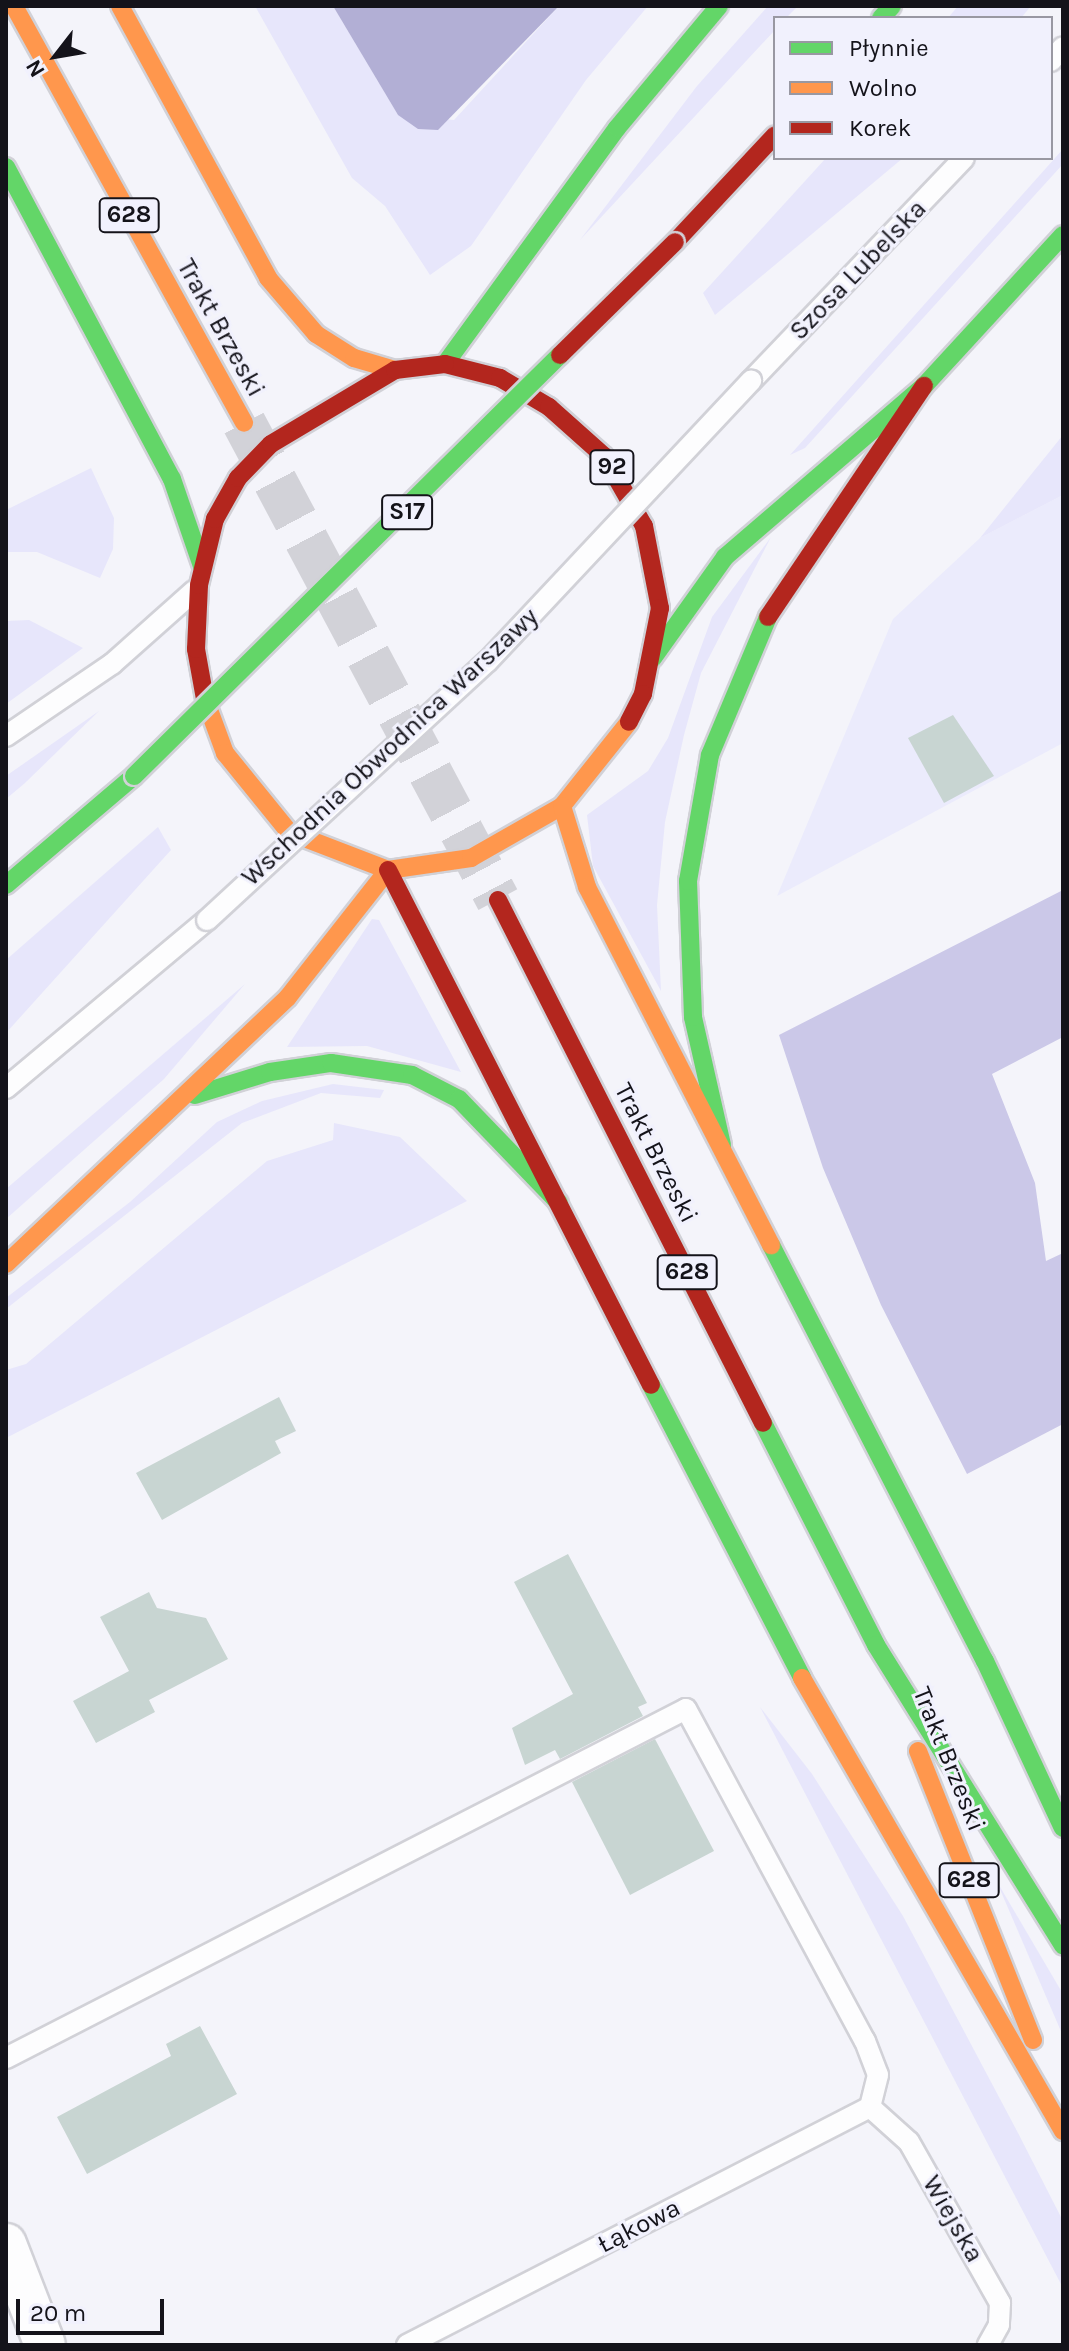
<!DOCTYPE html>
<html>
<head>
<meta charset="utf-8">
<style>
	body { margin:0 }
	#map { position:relative; width:1069px; height:2351px; overflow:hidden; background:#f4f4fa; font-family:Karla,sans-serif }
	div>[style] { position:absolute }
	.built>* { inset:0; background:#ebebfc }
	.green>* { inset:0; background:#e7e6fb }
	.forest>* { inset:0; background:#cbc8e8 }
	.water>* { inset:0; background:#b2afd5 }
	.building>* { inset:0; background:#c8d5d2 }
	.primary-tunnel>* { height:44px; margin-top:-22px; transform-origin:0; background:repeating-linear-gradient(90deg,#d2d2d8 0 44px,transparent 0 66px) }
	.roads { filter:drop-shadow(2px 0 #d1d1d7) drop-shadow(-2px 0 #d1d1d7) drop-shadow(0 2px #d1d1d7) drop-shadow(0 -2px #d1d1d7) }
	.lane>* { height:20px; margin:-10px; padding:0 10px; transform-origin:10px; border-radius:10px; background:#fdfdfe }
	.street>* { height:40px; margin:-20px; padding:0 20px; transform-origin:20px; border-radius:20px; background:#fdfdfe }
	.fast>* { height:18px; margin:-9px; padding:0 9px; transform-origin:9px; border-radius:9px; background:#63d668 }
	.slow>* { height:18px; margin:-9px; padding:0 9px; transform-origin:9px; border-radius:9px; background:#ff974d }
	.jam>* { height:18px; margin:-9px; padding:0 9px; transform-origin:9px; border-radius:9px; background:#b3261e }
	.bridges { filter:drop-shadow(2px 0 #d1d1d7) drop-shadow(-2px 0 #d1d1d7) drop-shadow(0 2px #d1d1d7) drop-shadow(0 -2px #d1d1d7) }
	.lane-bridge>* { height:20px; margin:-10px; padding:0 10px; transform-origin:10px; border-radius:10px; background:#fdfdfe }
	.fast-bridge>* { height:18px; margin:-9px; padding:0 9px; transform-origin:9px; border-radius:9px; background:#63d668 }
	.jam-bridge>* { height:18px; margin:-9px; padding:0 9px; transform-origin:9px; border-radius:9px; background:#b3261e }
	span { translate:-50% -50%; white-space:nowrap; text-align:center; line-height:1.15; -webkit-text-stroke:6px #f1f1fd; paint-order:stroke }
	.shield-label span { padding:2px 6px; background:#f1f1fd; border:2px solid; border-radius:6px; -webkit-text-stroke-width:0 }
	.shield-label { font-size:24px; color:#14131a; font-weight:700 }
	.street-label { font-size:26px; color:#14131a }
	.frame { position:absolute; inset:0; border:8px solid #14131a; pointer-events:none }
	.legend { position:absolute; left:773px; top:16px; width:280px; height:144px; box-sizing:border-box; background:#f1f1fd; border:2px solid #9998a2; margin:0; padding:10px 14px; list-style:none; font-size:24px; color:#14131a }
	.legend li { display:flex; align-items:center; gap:16px; height:40px }
	.legend b { width:40px; border:2px solid #9998a2 }
	.north { position:absolute; left:16px; top:16px; width:80px; height:80px; -webkit-text-stroke:6px #f1f1fd; paint-order:stroke; rotate:239deg; font-size:22px; font-weight:700; line-height:32px; text-align:center; color:#14131a }
	.north::after { content:''; display:block; margin:auto; width:28px; height:36px; background:#14131a; clip-path:polygon(50% 0,100% 100%,50% 72%,0 100%) }
	.scale { position:absolute; left:16px; top:2299px; width:148px; height:36px; box-sizing:border-box; border:4px solid #14131a; border-top:0; padding-left:10px; font-size:24px; line-height:28px; white-space:nowrap; color:#14131a; -webkit-text-stroke:6px #f1f1fd; paint-order:stroke }
</style>
</head>
<body>
<div id="map">
	<div class="built">
		<i style="clip-path:polygon(1063px 495px,1063px 743px,777px 896px,893px 619px,980px 538px)"></i>
	</div>
	<div class="green">
		<i style="clip-path:polygon(255px 6px,333px 6px,398px 115px,454px 120px,559px 6px,648px 6px,586px 80px,471px 246px,430px 275px,385px 206px,352px 178px)"></i>
		<i style="clip-path:polygon(768px 6px,798px 6px,786px 18px,775px 18px,775px 30px,580px 240px,697px 86px)"></i>
		<i style="clip-path:polygon(958px 6px,1031px 6px,1021px 18px,948px 18px)"></i>
		<i style="clip-path:polygon(1063px 149px,1063px 164px,805px 448px,790px 455px)"></i>
		<i style="clip-path:polygon(826px 158px,903px 158px,715px 315px,703px 293px)"></i>
		<i style="clip-path:polygon(1063px 435px,1063px 495px,980px 538px)"></i>
		<i style="clip-path:polygon(91px 468px,114px 518px,113px 549px,100px 578px,37px 552px,6px 552px,6px 510px)"></i>
		<i style="clip-path:polygon(771px 537px,701px 673px,684px 735px,665px 822px,657px 905px,661px 991px,593px 866px,587px 815px,648px 771px,668px 738px,712px 617px)"></i>
		<i style="clip-path:polygon(29px 620px,83px 648px,6px 704px,6px 621px)"></i>
		<i style="clip-path:polygon(99px 711px,25px 783px,6px 799px,6px 776px)"></i>
		<i style="clip-path:polygon(158px 827px,171px 850px,6px 1033px,6px 960px)"></i>
		<i style="clip-path:polygon(372px 919px,379px 920px,461px 1072px,367px 1046px,287px 1047px)"></i>
		<i style="clip-path:polygon(245px 984px,164px 1079px,6px 1219px,6px 1189px)"></i>
		<i style="clip-path:polygon(333px 1084px,384px 1090px,380px 1098px,321px 1093px,242px 1123px,6px 1309px,6px 1298px,130px 1202px,217px 1122px,262px 1101px)"></i>
		<i style="clip-path:polygon(334px 1123px,400px 1137px,467px 1201px,6px 1438px,6px 1370px,26px 1364px,267px 1161px,333px 1140px)"></i>
		<i style="clip-path:polygon(760px 1707px,812px 1774px,903px 1916px,1017px 2131px,1063px 2221px,1063px 2288px)"></i>
		<i style="clip-path:polygon(996px 1880px,1063px 1994px,1063px 2036px)"></i>
	</div>
	<div class="forest">
		<i style="clip-path:polygon(1063px 890px,1063px 1037px,992px 1074px,1035px 1183px,1046px 1261px,1063px 1253px,1063px 1424px,967px 1474px,881px 1305px,823px 1168px,779px 1035px)"></i>
	</div>
	<div class="water">
		<i style="clip-path:polygon(333px 6px,559px 6px,438px 130px,418px 129px,398px 115px)"></i>
	</div>
	<div class="building">
		<i style="clip-path:polygon(953px 715px,994px 776px,944px 803px,908px 738px)"></i>
		<i style="clip-path:polygon(279px 1397px,296px 1431px,275px 1441px,281px 1453px,162px 1520px,136px 1473px)"></i>
		<i style="clip-path:polygon(568px 1554px,647px 1703px,638px 1707px,643px 1716px,560px 1759px,555px 1750px,525px 1765px,512px 1728px,573px 1694px,514px 1582px)"></i>
		<i style="clip-path:polygon(149px 1592px,157px 1608px,206px 1618px,228px 1659px,149px 1700px,155px 1712px,96px 1743px,73px 1701px,129px 1671px,100px 1617px)"></i>
		<i style="clip-path:polygon(655px 1739px,714px 1851px,630px 1895px,572px 1782px)"></i>
		<i style="clip-path:polygon(200px 2026px,237px 2094px,87px 2174px,57px 2117px,171px 2056px,166px 2044px)"></i>
	</div>
	<div class="primary-tunnel">
		<i style="left:244px;top:423px;width:540px;rotate:61.96deg"></i>
	</div>
	<div class="roads">
		<div class="lane">
			<i style="left:1051px;top:61px;width:18px;rotate:-49deg"></i>
			<i style="left:751px;top:381px;width:308px;rotate:-46.3deg"></i>
			<i style="left:6px;top:736px;width:128px;rotate:-34.2deg"></i>
			<i style="left:112px;top:664px;width:110px;rotate:-41.7deg"></i>
			<i style="left:6px;top:1088px;width:262px;rotate:-39.9deg"></i>
			<i style="left:6px;top:2058px;width:764px;rotate:-27.17deg"></i>
			<i style="left:686px;top:1709px;width:377px;rotate:61.7deg"></i>
			<i style="left:865px;top:2041px;width:36px;rotate:69deg"></i>
			<i style="left:878px;top:2075px;width:33px;rotate:104deg"></i>
			<i style="left:870px;top:2107px;width:52px;rotate:41.9deg"></i>
			<i style="left:909px;top:2142px;width:185px;rotate:60.5deg"></i>
			<i style="left:1000px;top:2303px;width:22px;rotate:93deg"></i>
			<i style="left:999px;top:2325px;width:23px;rotate:119deg"></i>
			<i style="left:407px;top:2345px;width:521px;rotate:-27.2deg"></i>
		</div>
		<div class="street">
			<i style="left:6px;top:2244px;width:108px;rotate:68.9deg"></i>
		</div>
		<div class="fast">
			<i style="left:881px;top:18px;width:16px;rotate:-47deg"></i>
			<i style="left:6px;top:167px;width:353px;rotate:62deg"></i>
			<i style="left:172px;top:479px;width:92px;rotate:71deg"></i>
			<i style="left:445px;top:364px;width:292px;rotate:-53.9deg"></i>
			<i style="left:617px;top:128px;width:159px;rotate:-50.1deg"></i>
			<i style="left:653px;top:658px;width:124px;rotate:-54.5deg"></i>
			<i style="left:725px;top:557px;width:262px;rotate:-40.7deg"></i>
			<i style="left:924px;top:386px;width:205px;rotate:-47.4deg"></i>
			<i style="left:6px;top:885px;width:168px;rotate:-40.4deg"></i>
			<i style="left:195px;top:1095px;width:78px;rotate:-17deg"></i>
			<i style="left:270px;top:1072px;width:62px;rotate:-8.4deg"></i>
			<i style="left:331px;top:1063px;width:82px;rotate:8.4deg"></i>
			<i style="left:412px;top:1075px;width:53px;rotate:27.1deg"></i>
			<i style="left:459px;top:1099px;width:144px;rotate:46.1deg"></i>
			<i style="left:722px;top:1145px;width:131px;rotate:-102.8deg"></i>
			<i style="left:693px;top:1017px;width:136px;rotate:-92.1deg"></i>
			<i style="left:688px;top:881px;width:128px;rotate:-80.1deg"></i>
			<i style="left:710px;top:755px;width:150px;rotate:-67.2deg"></i>
			<i style="left:771px;top:1245px;width:468px;rotate:62.8deg"></i>
			<i style="left:985px;top:1661px;width:184px;rotate:65deg"></i>
			<i style="left:651px;top:1385px;width:330px;rotate:62.7deg"></i>
			<i style="left:763px;top:1423px;width:249px;rotate:63deg"></i>
			<i style="left:876px;top:1645px;width:354px;rotate:58.1deg"></i>
		</div>
		<div class="slow">
			<i style="left:14px;top:6px;width:476px;rotate:61.1deg"></i>
			<i style="left:120px;top:6px;width:310px;rotate:61.4deg"></i>
			<i style="left:268px;top:278px;width:74px;rotate:49.4deg"></i>
			<i style="left:316px;top:334px;width:45px;rotate:32.3deg"></i>
			<i style="left:354px;top:358px;width:43px;rotate:16.3deg"></i>
			<i style="left:205px;top:699px;width:58px;rotate:69.7deg"></i>
			<i style="left:225px;top:753px;width:102px;rotate:51deg"></i>
			<i style="left:289px;top:832px;width:106px;rotate:21deg"></i>
			<i style="left:388px;top:870px;width:84px;rotate:-8.2deg"></i>
			<i style="left:471px;top:858px;width:105px;rotate:-29.7deg"></i>
			<i style="left:562px;top:806px;width:107px;rotate:-51.4deg"></i>
			<i style="left:562px;top:806px;width:85px;rotate:72.8deg"></i>
			<i style="left:587px;top:887px;width:403px;rotate:62.8deg"></i>
			<i style="left:6px;top:1264px;width:388px;rotate:-43.4deg"></i>
			<i style="left:288px;top:997px;width:162px;rotate:-51.8deg"></i>
			<i style="left:802px;top:1678px;width:523px;rotate:60.05deg"></i>
			<i style="left:918px;top:1751px;width:311px;rotate:68.3deg"></i>
		</div>
		<div class="jam">
			<i style="left:675px;top:242px;width:146px;rotate:-46.9deg"></i>
			<i style="left:445px;top:364px;width:57px;rotate:14.3deg"></i>
			<i style="left:500px;top:378px;width:57px;rotate:30.6deg"></i>
			<i style="left:549px;top:407px;width:74px;rotate:41.7deg"></i>
			<i style="left:604px;top:456px;width:81px;rotate:60.3deg"></i>
			<i style="left:644px;top:526px;width:84px;rotate:79deg"></i>
			<i style="left:660px;top:608px;width:88px;rotate:101.2deg"></i>
			<i style="left:643px;top:694px;width:31px;rotate:117deg"></i>
			<i style="left:768px;top:617px;width:279px;rotate:-56deg"></i>
			<i style="left:205px;top:699px;width:51px;rotate:-100.2deg"></i>
			<i style="left:196px;top:649px;width:64px;rotate:-87.3deg"></i>
			<i style="left:199px;top:585px;width:68px;rotate:-76.4deg"></i>
			<i style="left:215px;top:519px;width:47px;rotate:-60.7deg"></i>
			<i style="left:238px;top:478px;width:47px;rotate:-45.9deg"></i>
			<i style="left:271px;top:444px;width:144px;rotate:-30.8deg"></i>
			<i style="left:395px;top:370px;width:50px;rotate:-6.8deg"></i>
			<i style="left:388px;top:870px;width:578px;rotate:62.95deg"></i>
			<i style="left:498px;top:900px;width:586px;rotate:63.13deg"></i>
		</div>
	</div>
	<div class="bridges">
		<div class="lane-bridge">
			<i style="left:207px;top:920px;width:381px;rotate:-42.7deg"></i>
			<i style="left:487px;top:662px;width:386px;rotate:-46.8deg"></i>
		</div>
		<div class="fast-bridge">
			<i style="left:134px;top:776px;width:599px;rotate:-44.66deg"></i>
		</div>
		<div class="jam-bridge">
			<i style="left:560px;top:355px;width:161px;rotate:-44.5deg"></i>
		</div>
	</div>
	<div class="shield-label">
		<span style="left:129px;top:215px">628</span>
		<span style="left:612px;top:467px">92</span>
		<span style="left:407px;top:512px">S17</span>
		<span style="left:687px;top:1272px">628</span>
		<span style="left:969px;top:1880px">628</span>
	</div>
	<div class="street-label">
		<span style="left:858px;top:270px;rotate:-46deg">Szosa Lubelska</span>
		<span style="left:221px;top:328px;rotate:61deg">Trakt Brzeski</span>
		<span style="left:390px;top:747px;rotate:-43deg">Wschodnia Obwodnica Warszawy</span>
		<span style="left:656px;top:1153px;rotate:63deg">Trakt Brzeski</span>
		<span style="left:949px;top:1759px;rotate:68deg">Trakt Brzeski</span>
		<span style="left:953px;top:2219px;rotate:60deg">Wiejska</span>
		<span style="left:639px;top:2226px;rotate:-27deg">Łąkowa</span>
	</div>
	<div class="frame"></div>
	<ul class="legend">
	<li><b style="height:10px;background:#63d668"></b>Płynnie</li>
	<li><b style="height:10px;background:#ff974d"></b>Wolno</li>
	<li><b style="height:10px;background:#b3261e"></b>Korek</li>
	</ul>
	<div class="north">N</div>
	<div class="scale">20 m</div>
</div>
</body>
</html>
